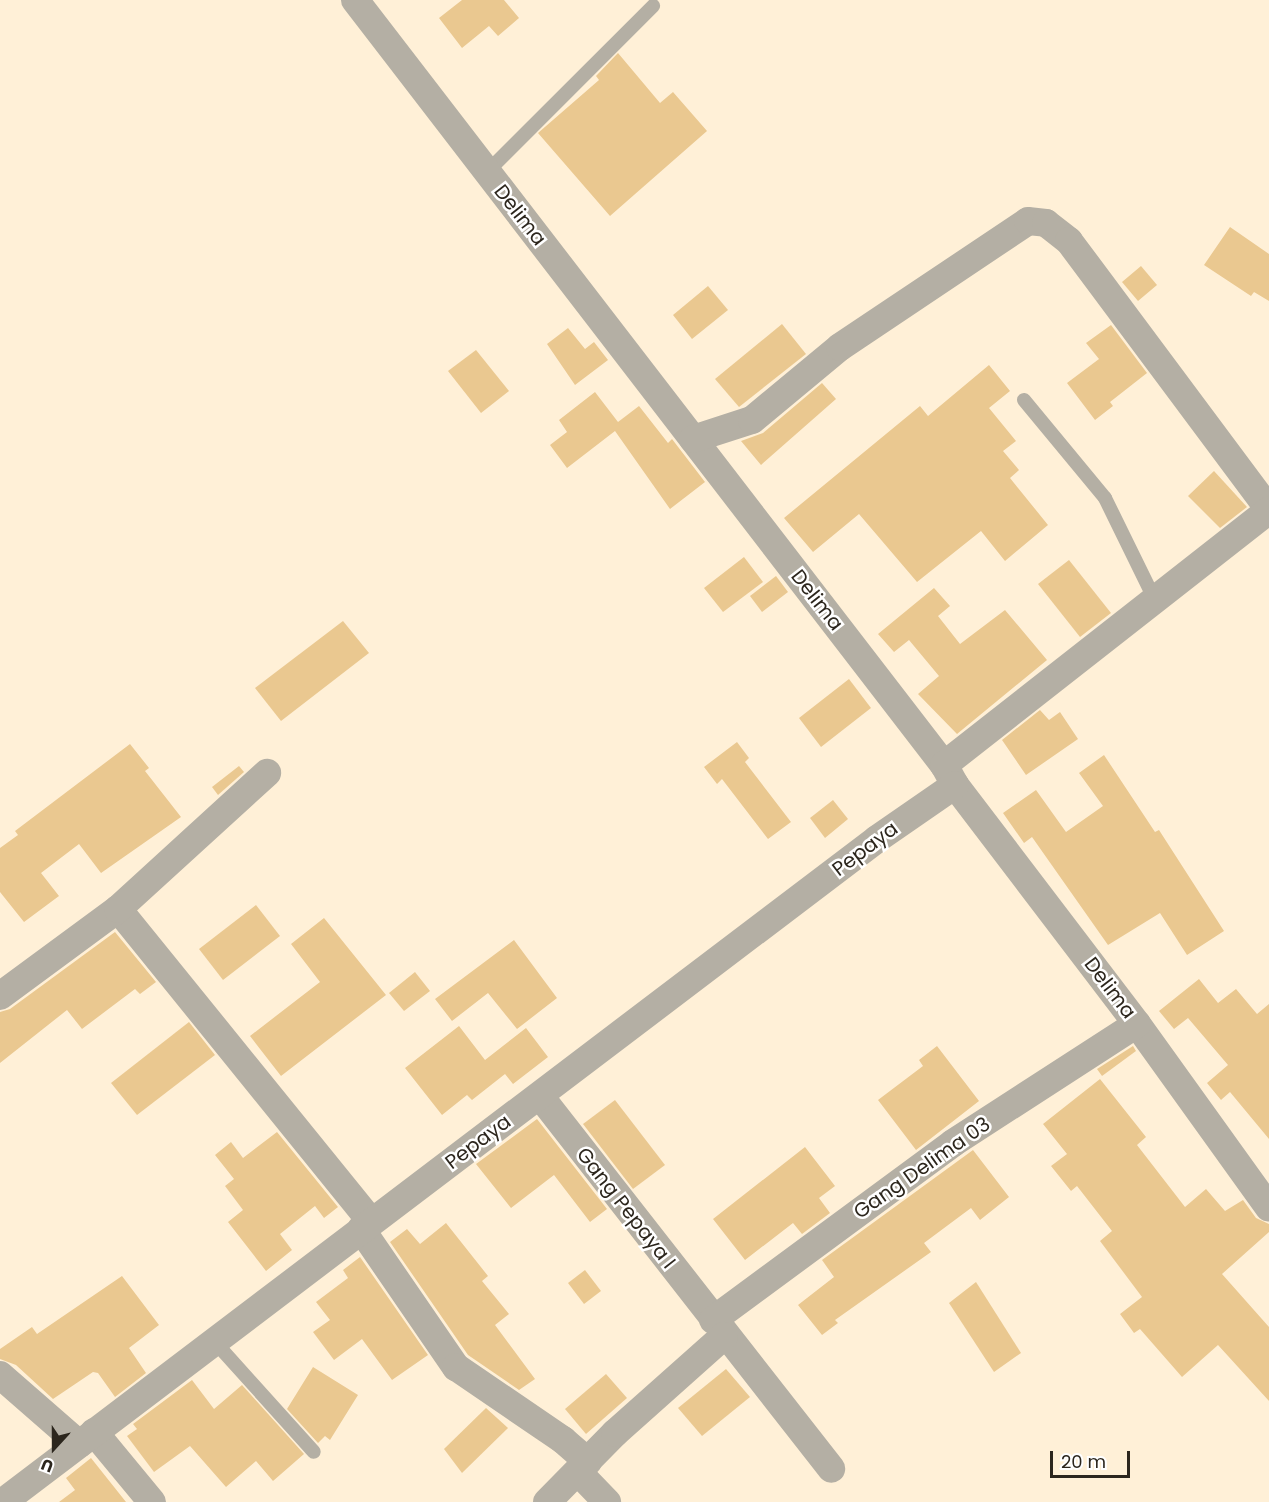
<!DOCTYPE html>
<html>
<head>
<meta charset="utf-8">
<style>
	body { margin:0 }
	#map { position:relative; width:1269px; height:1502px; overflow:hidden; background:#fff0d7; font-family:Poppins,sans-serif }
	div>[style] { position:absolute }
	.building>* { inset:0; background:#eac890 }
	.service>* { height:14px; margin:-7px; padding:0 7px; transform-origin:7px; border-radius:7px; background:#b4afa4 }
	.minor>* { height:28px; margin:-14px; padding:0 14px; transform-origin:14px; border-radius:14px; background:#b4afa4 }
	span { translate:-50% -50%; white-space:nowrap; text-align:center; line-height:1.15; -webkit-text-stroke:5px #fff; paint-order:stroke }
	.street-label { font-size:20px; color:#2c261d }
	.north { position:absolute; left:24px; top:1418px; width:60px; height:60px; -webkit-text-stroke:4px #fff; paint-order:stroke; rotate:201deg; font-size:16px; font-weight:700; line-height:24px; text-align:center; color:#2c261d }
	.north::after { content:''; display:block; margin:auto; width:21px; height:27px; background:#2c261d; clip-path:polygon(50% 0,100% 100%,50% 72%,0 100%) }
	.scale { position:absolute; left:1050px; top:1451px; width:80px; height:27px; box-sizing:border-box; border:3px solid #2c261d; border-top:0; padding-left:8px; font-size:18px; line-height:21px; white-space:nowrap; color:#2c261d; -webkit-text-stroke:4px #fff; paint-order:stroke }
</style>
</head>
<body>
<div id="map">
	<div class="building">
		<i style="clip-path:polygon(462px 0,504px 0,519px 18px,498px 36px,489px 26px,462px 48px,439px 18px)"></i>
		<i style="clip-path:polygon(618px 53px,660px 103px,673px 92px,707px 131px,610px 216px,538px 133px,599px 80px,596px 76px)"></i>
		<i style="clip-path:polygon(1230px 227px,1269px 254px,1269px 301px,1254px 292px,1251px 296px,1204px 265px)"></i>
		<i style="clip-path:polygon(1141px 266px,1157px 285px,1138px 301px,1122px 282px)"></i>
		<i style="clip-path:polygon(708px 286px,728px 310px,692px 339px,673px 315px)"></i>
		<i style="clip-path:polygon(782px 324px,806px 354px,739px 407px,715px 379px)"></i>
		<i style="clip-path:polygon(1111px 325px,1147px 373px,1110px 402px,1113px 406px,1095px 420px,1067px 383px,1099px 359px,1086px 343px)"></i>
		<i style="clip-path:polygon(568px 328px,585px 349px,594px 342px,608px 360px,575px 385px,547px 344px)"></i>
		<i style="clip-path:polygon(476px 350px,509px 391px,481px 413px,448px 371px)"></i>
		<i style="clip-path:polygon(989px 365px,1010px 391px,989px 408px,1016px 441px,1003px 451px,1019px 470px,1010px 478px,1048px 525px,1005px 561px,981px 531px,917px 582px,859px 514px,813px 552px,784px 518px,920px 406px,928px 416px)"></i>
		<i style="clip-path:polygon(822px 383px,836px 399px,761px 465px,741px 441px,763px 433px)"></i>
		<i style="clip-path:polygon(595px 392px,618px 422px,639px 406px,668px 443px,672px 439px,705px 482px,670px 509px,615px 431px,567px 468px,550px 445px,567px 432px,559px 420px)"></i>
		<i style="clip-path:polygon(1214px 471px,1247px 507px,1220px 528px,1188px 496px)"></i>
		<i style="clip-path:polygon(744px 557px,763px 582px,723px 612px,704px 588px)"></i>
		<i style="clip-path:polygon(1069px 560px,1111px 613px,1080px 637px,1038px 584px)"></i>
		<i style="clip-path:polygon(776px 576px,788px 592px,762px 612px,750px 596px)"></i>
		<i style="clip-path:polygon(934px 588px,950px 606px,938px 616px,960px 644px,1005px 610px,1047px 660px,957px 734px,918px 694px,939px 676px,909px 640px,894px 652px,878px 634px)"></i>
		<i style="clip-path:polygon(343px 621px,369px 653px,281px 721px,255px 688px)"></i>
		<i style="clip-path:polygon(849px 679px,871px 708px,821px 747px,799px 718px)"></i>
		<i style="clip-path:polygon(1040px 710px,1049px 720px,1060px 712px,1078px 739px,1026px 775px,1002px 740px)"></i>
		<i style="clip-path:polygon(737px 742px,749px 758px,745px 762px,791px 822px,768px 839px,722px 779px,717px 784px,704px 767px)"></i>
		<i style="clip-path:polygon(130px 744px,149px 768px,145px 771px,181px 817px,101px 873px,79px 844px,41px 873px,59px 896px,24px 922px,0 892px,0 848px,18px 835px,15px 831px)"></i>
		<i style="clip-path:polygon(1104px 755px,1155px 832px,1159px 830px,1224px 931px,1187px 955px,1160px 913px,1108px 945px,1032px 837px,1024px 843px,1003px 813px,1036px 790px,1066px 832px,1103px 806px,1079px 773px)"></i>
		<i style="clip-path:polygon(239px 766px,244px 772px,218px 795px,212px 787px)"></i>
		<i style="clip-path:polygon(833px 800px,848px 819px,825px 838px,810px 818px)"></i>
		<i style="clip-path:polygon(256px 905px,280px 936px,223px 980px,199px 949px)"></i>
		<i style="clip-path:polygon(324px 918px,386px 995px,281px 1076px,250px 1036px,320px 982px,291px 944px)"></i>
		<i style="clip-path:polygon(115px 932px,156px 982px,140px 994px,135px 989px,82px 1029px,67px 1010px,0 1063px,0 1012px,10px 1009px)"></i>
		<i style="clip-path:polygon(514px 940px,557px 998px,517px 1029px,488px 993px,452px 1021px,435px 999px)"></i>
		<i style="clip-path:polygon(415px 972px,430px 991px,404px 1011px,389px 993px)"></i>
		<i style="clip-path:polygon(1199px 979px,1218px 1003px,1236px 989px,1257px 1014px,1269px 1004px,1269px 1139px,1230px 1092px,1221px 1100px,1207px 1083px,1228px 1065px,1188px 1018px,1174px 1029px,1159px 1011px)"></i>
		<i style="clip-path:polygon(189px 1022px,215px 1055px,137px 1115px,111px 1083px)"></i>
		<i style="clip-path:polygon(459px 1026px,485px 1060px,526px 1028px,548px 1057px,513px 1084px,505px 1074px,472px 1100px,467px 1095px,442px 1115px,405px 1068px)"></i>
		<i style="clip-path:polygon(937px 1046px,979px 1101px,916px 1150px,878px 1100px,923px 1066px,919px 1060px)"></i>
		<i style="clip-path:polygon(1133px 1046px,1136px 1051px,1102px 1076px,1097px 1069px)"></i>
		<i style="clip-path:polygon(1100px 1079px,1146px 1137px,1137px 1145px,1185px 1207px,1206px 1189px,1225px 1211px,1243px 1200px,1256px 1218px,1269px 1224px,1269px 1232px,1222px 1274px,1269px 1327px,1269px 1401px,1218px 1345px,1182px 1377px,1140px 1329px,1134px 1333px,1120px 1314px,1142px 1297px,1100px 1241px,1112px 1231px,1077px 1186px,1071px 1191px,1051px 1166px,1067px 1154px,1043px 1124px)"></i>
		<i style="clip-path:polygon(615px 1100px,665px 1165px,633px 1189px,583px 1124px)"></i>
		<i style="clip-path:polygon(537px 1119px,607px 1209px,590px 1222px,554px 1175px,511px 1208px,476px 1164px)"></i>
		<i style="clip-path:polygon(277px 1132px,338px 1207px,324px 1218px,315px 1206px,280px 1234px,292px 1250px,266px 1271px,228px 1222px,243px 1210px,225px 1186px,234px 1179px,215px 1155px,231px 1142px,243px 1158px)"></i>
		<i style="clip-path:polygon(805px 1147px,835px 1186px,819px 1198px,830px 1213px,802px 1234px,793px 1223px,745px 1260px,713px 1219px)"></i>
		<i style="clip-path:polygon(973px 1150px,1009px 1197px,980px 1220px,971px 1208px,924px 1243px,931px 1252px,835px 1320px,838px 1323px,822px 1335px,798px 1305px,834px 1277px,822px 1260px)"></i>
		<i style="clip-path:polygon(446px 1223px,488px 1276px,482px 1281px,509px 1314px,495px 1325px,535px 1379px,519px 1390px,468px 1355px,390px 1242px,407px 1229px,420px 1244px)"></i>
		<i style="clip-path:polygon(360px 1257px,428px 1355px,392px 1380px,362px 1339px,334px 1360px,313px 1332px,330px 1320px,316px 1302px,348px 1278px,343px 1270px)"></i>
		<i style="clip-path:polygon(585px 1270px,601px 1291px,584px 1304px,568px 1283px)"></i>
		<i style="clip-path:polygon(122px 1276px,159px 1325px,129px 1348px,146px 1373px,115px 1397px,98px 1373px,93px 1372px,53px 1399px,16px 1365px,0 1359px,0 1349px,32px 1327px,37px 1334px)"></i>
		<i style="clip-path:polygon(976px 1282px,1021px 1353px,994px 1372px,949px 1303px)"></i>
		<i style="clip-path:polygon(313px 1367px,358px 1395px,330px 1440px,325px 1436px,318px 1443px,287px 1409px)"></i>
		<i style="clip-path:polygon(726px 1369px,750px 1397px,702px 1436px,678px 1408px)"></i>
		<i style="clip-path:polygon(606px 1374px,627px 1398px,586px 1434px,565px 1409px)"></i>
		<i style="clip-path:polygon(192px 1380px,214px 1409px,242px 1385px,304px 1454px,273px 1481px,256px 1461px,226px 1487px,190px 1446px,154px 1472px,127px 1436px,137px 1429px,133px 1424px)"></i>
		<i style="clip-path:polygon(486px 1408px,508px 1428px,462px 1473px,444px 1449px)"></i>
		<i style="clip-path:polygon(91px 1458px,126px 1502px,59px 1502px,75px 1490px,66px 1478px)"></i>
	</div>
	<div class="service">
		<i style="left:487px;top:172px;width:235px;rotate:-45deg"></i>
		<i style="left:1024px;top:400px;width:127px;rotate:50.4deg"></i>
		<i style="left:1105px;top:498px;width:114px;rotate:63.9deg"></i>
		<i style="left:214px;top:1341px;width:149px;rotate:48deg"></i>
	</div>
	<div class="minor">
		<i style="left:355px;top:0;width:965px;rotate:52.41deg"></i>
		<i style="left:944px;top:765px;width:23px;rotate:61deg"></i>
		<i style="left:955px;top:785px;width:300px;rotate:52.7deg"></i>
		<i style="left:1137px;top:1024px;width:226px;rotate:54.3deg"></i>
		<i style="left:693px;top:439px;width:62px;rotate:-17.9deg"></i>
		<i style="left:752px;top:420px;width:114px;rotate:-39.7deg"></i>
		<i style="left:840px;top:347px;width:226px;rotate:-33.8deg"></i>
		<i style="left:1028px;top:221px;width:18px;rotate:6deg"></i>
		<i style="left:1046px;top:223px;width:29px;rotate:38deg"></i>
		<i style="left:1069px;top:241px;width:334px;rotate:53.3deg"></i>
		<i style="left:944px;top:765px;width:413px;rotate:-38.1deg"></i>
		<i style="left:118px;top:909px;width:402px;rotate:51deg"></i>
		<i style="left:0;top:996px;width:147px;rotate:-36.4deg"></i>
		<i style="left:118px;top:909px;width:202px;rotate:-42.4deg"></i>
		<i style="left:540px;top:1096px;width:473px;rotate:52deg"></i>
		<i style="left:361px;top:1229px;width:168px;rotate:55.5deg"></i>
		<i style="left:456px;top:1367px;width:130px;rotate:34.3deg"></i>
		<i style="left:563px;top:1440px;width:33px;rotate:41deg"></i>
		<i style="left:713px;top:1320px;width:298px;rotate:-36.4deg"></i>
		<i style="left:953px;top:1143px;width:219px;rotate:-32.9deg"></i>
		<i style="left:0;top:1375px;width:105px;rotate:41.1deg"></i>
		<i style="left:94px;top:1432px;width:91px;rotate:50.4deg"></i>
		<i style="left:578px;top:1472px;width:42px;rotate:46deg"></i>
		<i style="left:3px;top:1502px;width:1097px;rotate:-37.18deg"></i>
		<i style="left:877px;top:839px;width:95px;rotate:-34.7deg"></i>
		<i style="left:547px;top:1502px;width:97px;rotate:-45.4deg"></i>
		<i style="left:615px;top:1433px;width:146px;rotate:-41.7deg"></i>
	</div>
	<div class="street-label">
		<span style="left:520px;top:215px;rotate:52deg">Delima</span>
		<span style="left:817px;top:600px;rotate:52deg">Delima</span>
		<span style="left:865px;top:849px;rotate:-37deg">Pepaya</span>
		<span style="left:1110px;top:988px;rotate:53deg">Delima</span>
		<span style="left:478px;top:1142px;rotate:-37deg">Pepaya</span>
		<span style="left:922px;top:1168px;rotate:-35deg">Gang Delima 03</span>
		<span style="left:626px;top:1208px;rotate:52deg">Gang Pepaya I</span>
	</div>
	<div class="north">U</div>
	<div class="scale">20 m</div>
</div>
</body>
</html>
